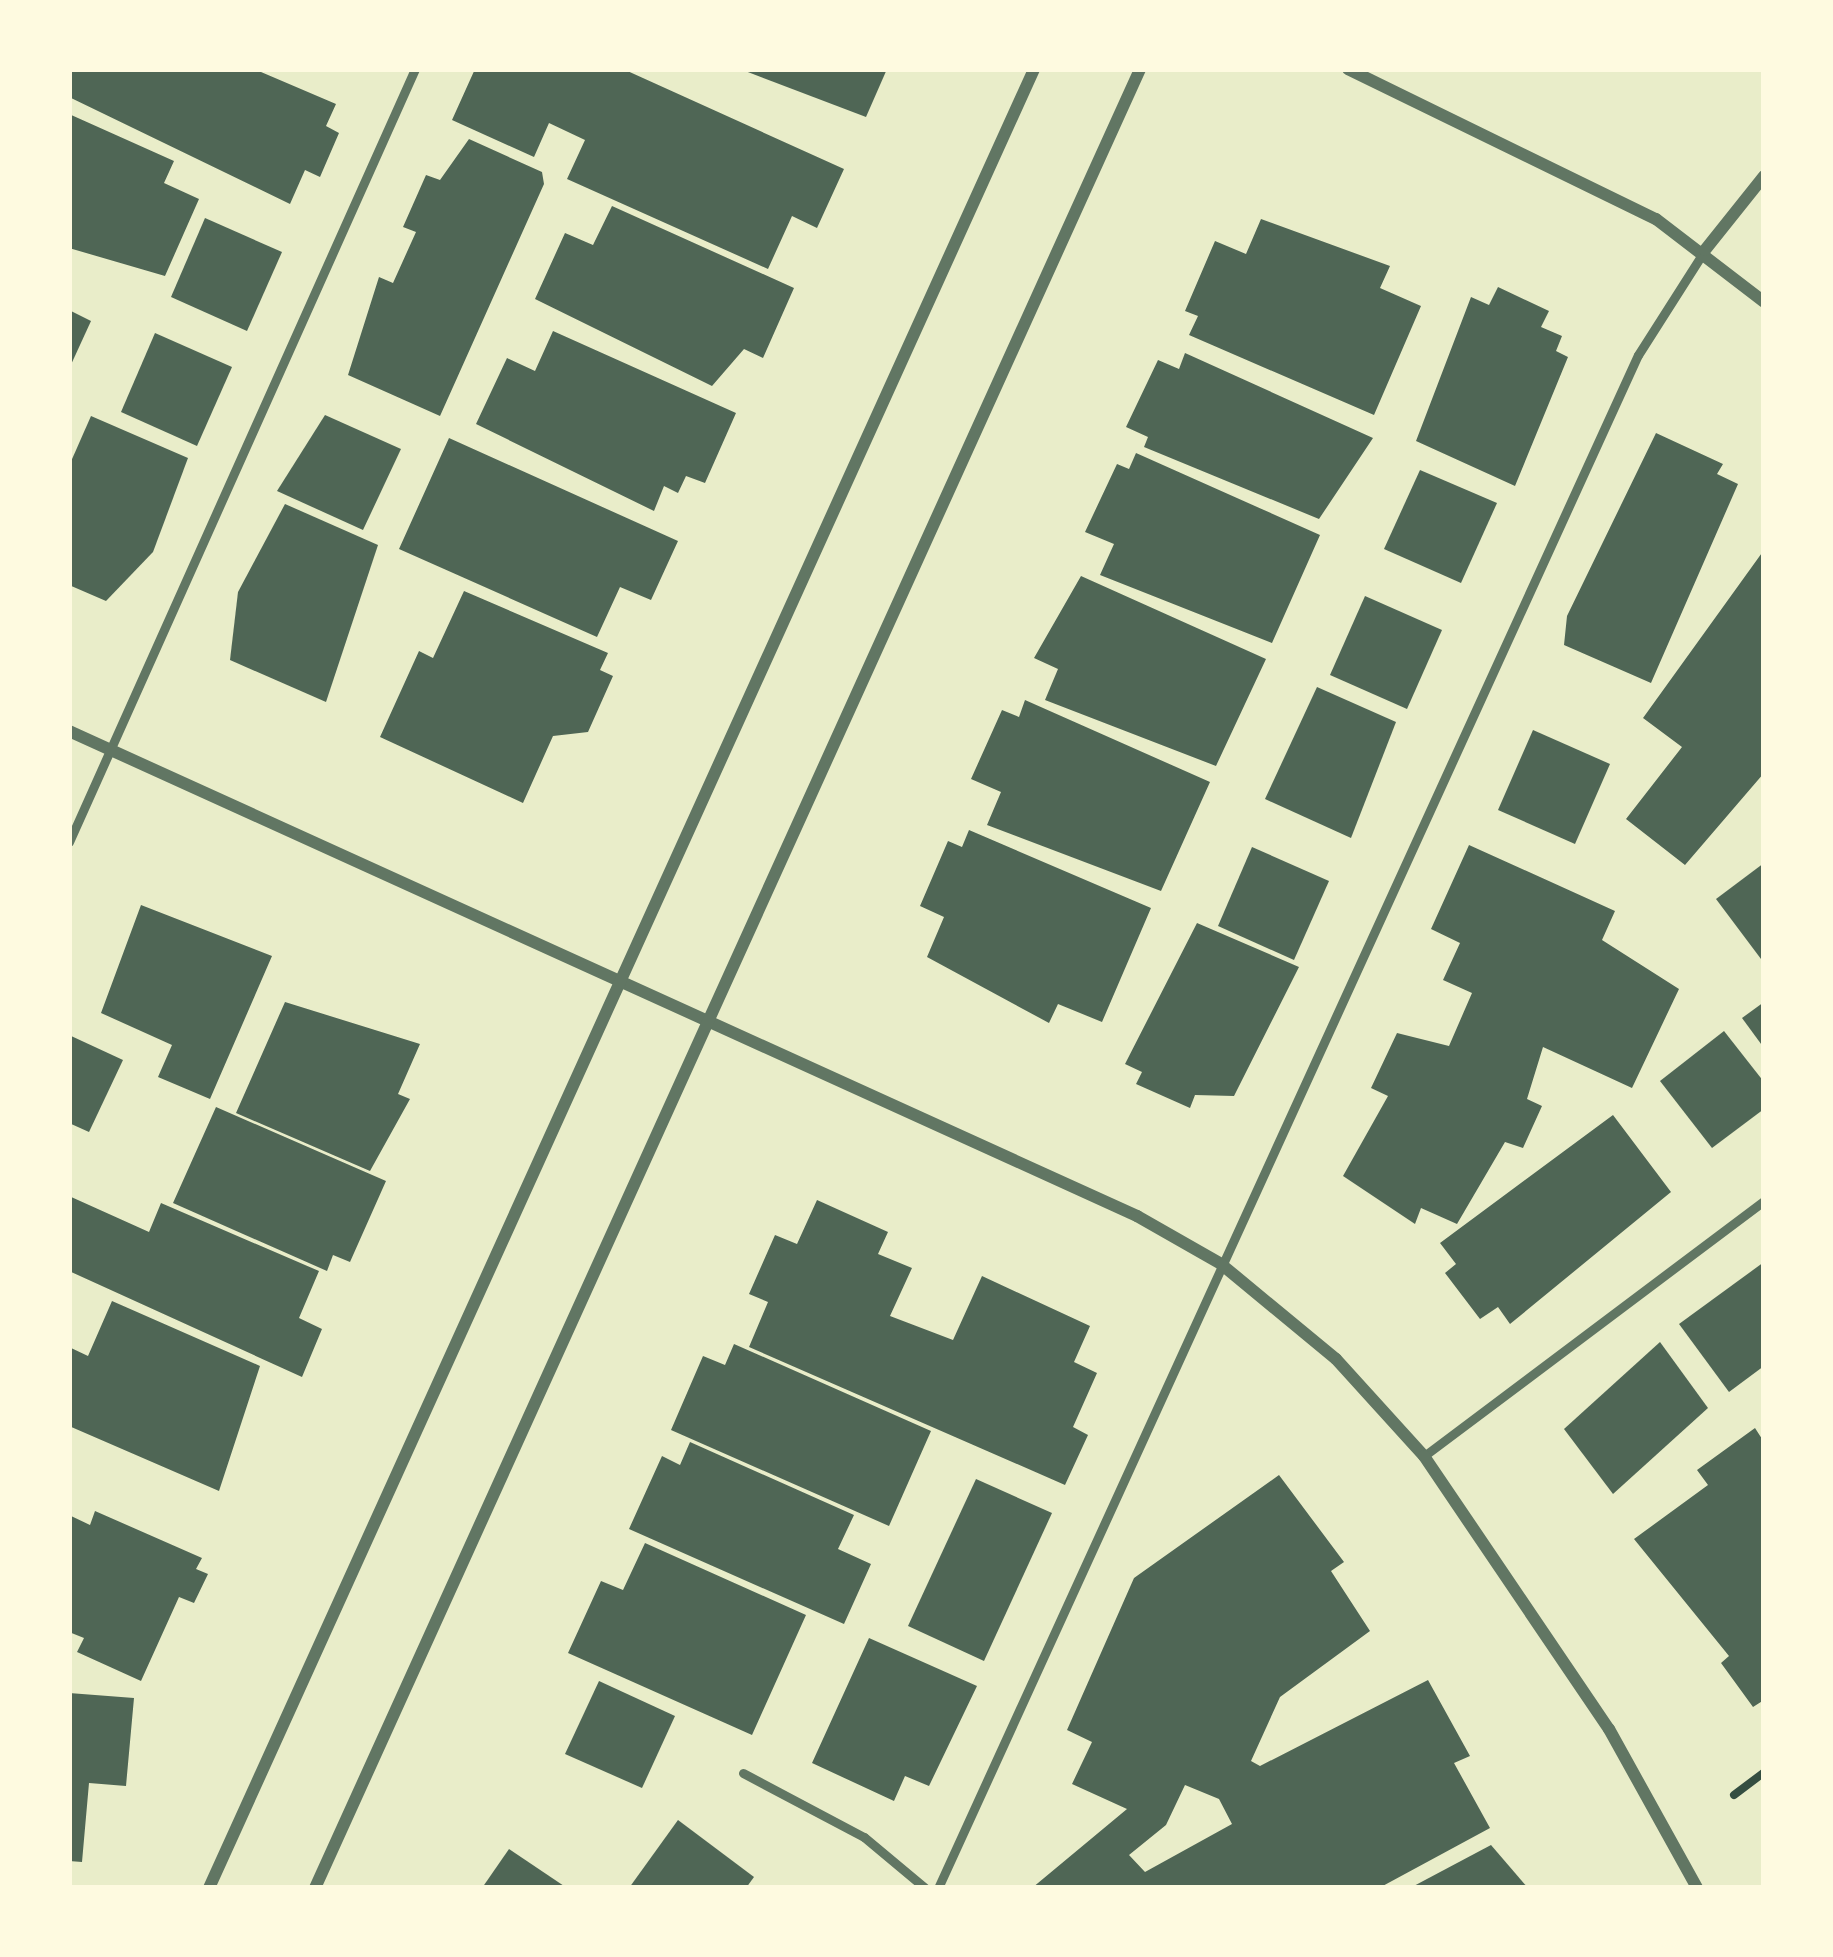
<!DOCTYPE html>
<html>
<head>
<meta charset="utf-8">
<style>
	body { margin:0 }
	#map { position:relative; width:1833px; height:1957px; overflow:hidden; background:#e9edc9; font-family:Arial,sans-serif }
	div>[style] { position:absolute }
	.building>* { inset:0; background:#4f6655 }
	.path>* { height:8px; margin:-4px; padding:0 4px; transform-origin:4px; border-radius:4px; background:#344e41 }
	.service>* { height:9px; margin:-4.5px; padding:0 4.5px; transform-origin:4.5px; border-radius:4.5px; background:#617663 }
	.minor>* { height:12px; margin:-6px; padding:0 6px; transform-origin:6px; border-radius:6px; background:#617663 }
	span { translate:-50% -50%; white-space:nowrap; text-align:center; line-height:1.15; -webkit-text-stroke:12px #fefae0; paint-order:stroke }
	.frame { position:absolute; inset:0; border:72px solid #fefae0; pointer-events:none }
</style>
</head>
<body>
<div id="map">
	<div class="building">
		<i style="clip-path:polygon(69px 69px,254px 69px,336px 104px,326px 126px,339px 133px,320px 177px,305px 170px,290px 204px,69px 97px)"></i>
		<i style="clip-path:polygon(475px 69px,623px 69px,844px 169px,817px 228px,792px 216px,768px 269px,567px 179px,585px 140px,549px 123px,534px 157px,452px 120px)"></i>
		<i style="clip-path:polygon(740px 69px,887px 69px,866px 117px)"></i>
		<i style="clip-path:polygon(69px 114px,174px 161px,164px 183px,199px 199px,165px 276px,69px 248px)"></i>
		<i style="clip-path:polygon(469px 139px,542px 172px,544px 184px,440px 416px,348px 375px,379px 277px,393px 283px,416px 232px,403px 227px,426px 175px,440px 180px)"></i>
		<i style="clip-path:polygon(612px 206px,794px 288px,763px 358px,744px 349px,712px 386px,535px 299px,565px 233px,593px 245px)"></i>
		<i style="clip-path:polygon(205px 218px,282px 252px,247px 331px,171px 297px)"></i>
		<i style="clip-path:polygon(1261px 219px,1390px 266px,1380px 288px,1421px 306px,1374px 415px,1189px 335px,1198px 316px,1185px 311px,1215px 241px,1246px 254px)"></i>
		<i style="clip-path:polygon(1498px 287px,1549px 311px,1541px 327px,1562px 336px,1556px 351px,1568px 357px,1515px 486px,1416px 441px,1471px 297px,1489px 305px)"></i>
		<i style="clip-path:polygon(69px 310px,91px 321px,69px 369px)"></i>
		<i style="clip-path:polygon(553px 331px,736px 413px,705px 483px,686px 476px,678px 493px,664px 486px,654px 511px,476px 424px,507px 358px,535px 371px)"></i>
		<i style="clip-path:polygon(155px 333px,232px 367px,197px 446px,121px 412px)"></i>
		<i style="clip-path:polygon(1185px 353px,1373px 438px,1319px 519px,1144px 447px,1148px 437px,1126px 427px,1158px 360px,1179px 369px)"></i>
		<i style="clip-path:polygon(325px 415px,401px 449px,363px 530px,277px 491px)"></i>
		<i style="clip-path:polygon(91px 416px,188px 458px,153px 552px,106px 601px,69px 585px,69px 466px)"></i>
		<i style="clip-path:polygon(1656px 433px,1723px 464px,1717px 474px,1738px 484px,1651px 683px,1564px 645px,1567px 616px)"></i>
		<i style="clip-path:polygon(449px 438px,678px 541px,651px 600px,620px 587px,597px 637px,399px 549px)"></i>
		<i style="clip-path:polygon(1136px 453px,1320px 535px,1272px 643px,1100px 575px,1114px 544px,1085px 532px,1117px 464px,1129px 469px)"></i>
		<i style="clip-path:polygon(1420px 470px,1497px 503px,1461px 583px,1384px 549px)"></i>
		<i style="clip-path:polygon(285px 504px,378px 545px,326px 702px,230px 660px,238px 592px)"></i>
		<i style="clip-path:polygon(1764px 550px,1764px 773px,1685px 865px,1626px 819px,1682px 747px,1643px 718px)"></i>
		<i style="clip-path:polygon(1081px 576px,1266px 659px,1216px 766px,1045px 700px,1058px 669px,1034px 658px)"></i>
		<i style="clip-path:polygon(464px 591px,608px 653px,600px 670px,613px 676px,588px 732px,553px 736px,523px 803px,380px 737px,419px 651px,433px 658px)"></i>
		<i style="clip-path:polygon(1365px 596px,1442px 630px,1407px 709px,1330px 675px)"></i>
		<i style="clip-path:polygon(1317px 687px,1396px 722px,1351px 838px,1265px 799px)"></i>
		<i style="clip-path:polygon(1025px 700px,1210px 782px,1161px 891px,987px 825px,1001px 792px,971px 779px,1002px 710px,1019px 717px)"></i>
		<i style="clip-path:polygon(1533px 730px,1610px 764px,1575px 844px,1498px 810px)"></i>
		<i style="clip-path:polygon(969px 830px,1151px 908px,1102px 1022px,1058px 1004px,1049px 1023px,927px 957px,944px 917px,920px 906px,948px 841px,962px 847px)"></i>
		<i style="clip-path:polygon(1469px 845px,1615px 911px,1602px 940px,1679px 989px,1632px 1088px,1543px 1047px,1527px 1099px,1542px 1106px,1523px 1148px,1505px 1142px,1457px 1224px,1421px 1208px,1415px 1224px,1343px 1176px,1388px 1096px,1371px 1088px,1397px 1033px,1449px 1046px,1472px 993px,1443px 980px,1460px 943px,1431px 929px)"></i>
		<i style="clip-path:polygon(1252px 847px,1329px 881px,1294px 960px,1218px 926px)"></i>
		<i style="clip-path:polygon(1764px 863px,1764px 963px,1716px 899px)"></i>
		<i style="clip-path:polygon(141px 905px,272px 956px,210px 1099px,158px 1077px,172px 1045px,101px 1013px)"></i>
		<i style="clip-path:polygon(1197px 923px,1299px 967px,1234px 1096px,1195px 1095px,1190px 1108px,1136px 1084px,1142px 1072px,1125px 1064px)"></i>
		<i style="clip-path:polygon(285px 1002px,420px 1044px,398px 1094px,410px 1099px,370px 1171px,236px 1113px)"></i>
		<i style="clip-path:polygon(1764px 1002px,1764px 1048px,1742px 1018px)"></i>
		<i style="clip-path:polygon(1724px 1031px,1764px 1082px,1764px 1109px,1712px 1148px,1660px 1081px)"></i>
		<i style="clip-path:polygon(69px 1035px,123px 1060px,89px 1132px,69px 1123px)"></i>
		<i style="clip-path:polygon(216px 1107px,386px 1181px,350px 1262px,333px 1255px,327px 1271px,173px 1203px)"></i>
		<i style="clip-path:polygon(1613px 1115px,1671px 1192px,1510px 1324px,1498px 1307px,1480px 1319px,1445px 1273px,1456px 1264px,1440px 1243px)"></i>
		<i style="clip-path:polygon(69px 1196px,149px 1232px,161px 1203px,319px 1271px,299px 1318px,322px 1329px,302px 1377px,69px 1271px)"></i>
		<i style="clip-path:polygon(817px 1200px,888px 1232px,878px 1254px,912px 1268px,890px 1316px,953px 1340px,982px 1276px,1090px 1326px,1074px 1362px,1097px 1373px,1073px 1427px,1088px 1435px,1065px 1485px,749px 1347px,768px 1302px,749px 1294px,775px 1235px,797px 1244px)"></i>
		<i style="clip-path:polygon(1764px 1262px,1764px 1366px,1729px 1392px,1679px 1324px)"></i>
		<i style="clip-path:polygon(112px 1301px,260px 1366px,219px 1491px,69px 1426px,69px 1347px,88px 1356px)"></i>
		<i style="clip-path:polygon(1660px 1342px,1708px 1408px,1613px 1494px,1564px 1429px)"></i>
		<i style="clip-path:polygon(734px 1344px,931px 1431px,889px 1526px,671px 1430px,703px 1356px,725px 1365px)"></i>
		<i style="clip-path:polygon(1755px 1428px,1764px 1442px,1764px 1700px,1753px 1707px,1721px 1663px,1729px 1656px,1634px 1539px,1708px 1485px,1697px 1470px)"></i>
		<i style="clip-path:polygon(690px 1442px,854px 1515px,838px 1549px,871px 1564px,844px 1624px,629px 1529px,662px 1456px,680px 1465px)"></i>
		<i style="clip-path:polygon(evenodd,1279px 1475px,1344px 1562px,1331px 1571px,1370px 1631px,1280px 1697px,1251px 1761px,1260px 1766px,1428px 1680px,1470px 1756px,1454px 1763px,1490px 1828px,1379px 1888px,1032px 1888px,1127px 1809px,1072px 1784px,1092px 1742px,1067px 1730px,1134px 1578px,1279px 1475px,1185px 1785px,1219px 1799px,1232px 1824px,1145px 1872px,1129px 1855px,1166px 1825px,1185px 1785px)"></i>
		<i style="clip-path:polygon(976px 1479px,1052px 1513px,984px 1661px,908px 1626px)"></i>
		<i style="clip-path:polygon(95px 1511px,202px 1558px,196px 1569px,208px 1574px,194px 1603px,179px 1597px,141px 1681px,77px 1652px,84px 1638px,69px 1632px,69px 1515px,90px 1525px)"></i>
		<i style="clip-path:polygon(645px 1543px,806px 1615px,752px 1735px,568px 1653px,601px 1581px,623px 1590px)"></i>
		<i style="clip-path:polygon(869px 1638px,977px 1686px,929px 1786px,905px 1776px,894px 1801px,812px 1763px)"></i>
		<i style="clip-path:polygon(599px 1681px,675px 1716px,642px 1788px,565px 1754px)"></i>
		<i style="clip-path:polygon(69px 1693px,134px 1698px,126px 1786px,89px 1783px,82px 1862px,69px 1861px)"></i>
		<i style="clip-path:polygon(678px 1820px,754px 1877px,746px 1888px,629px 1888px)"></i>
		<i style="clip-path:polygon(1491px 1845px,1528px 1888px,1410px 1888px)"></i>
		<i style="clip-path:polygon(509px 1849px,567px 1888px,482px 1888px)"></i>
	</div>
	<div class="path">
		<i style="left:1734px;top:1795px;width:38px;rotate:-37deg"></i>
	</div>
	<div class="service">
		<i style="left:69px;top:842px;width:847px;rotate:-65.89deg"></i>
		<i style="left:1424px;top:1456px;width:425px;rotate:-36.9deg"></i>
		<i style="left:743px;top:1773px;width:137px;rotate:27.9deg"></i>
		<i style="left:864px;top:1837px;width:80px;rotate:39.9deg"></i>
		<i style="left:938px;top:1888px;width:1685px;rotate:-65.46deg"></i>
		<i style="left:1638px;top:355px;width:125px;rotate:-57.5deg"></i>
	</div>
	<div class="minor">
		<i style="left:1348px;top:69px;width:343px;rotate:26deg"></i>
		<i style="left:1656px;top:219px;width:136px;rotate:37.5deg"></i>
		<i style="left:1705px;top:250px;width:95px;rotate:-51.4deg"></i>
		<i style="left:69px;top:731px;width:1173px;rotate:24.42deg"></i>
		<i style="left:1137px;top:1216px;width:97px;rotate:29.7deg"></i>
		<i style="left:1221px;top:1264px;width:149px;rotate:39.6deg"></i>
		<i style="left:1336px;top:1359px;width:131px;rotate:47.8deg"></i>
		<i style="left:1424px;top:1456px;width:330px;rotate:55.9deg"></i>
		<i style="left:1609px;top:1729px;width:182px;rotate:61deg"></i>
		<i style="left:209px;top:1888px;width:1997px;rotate:-65.6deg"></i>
		<i style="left:315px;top:1888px;width:1997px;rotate:-65.6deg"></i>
	</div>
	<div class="frame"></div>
</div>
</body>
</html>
